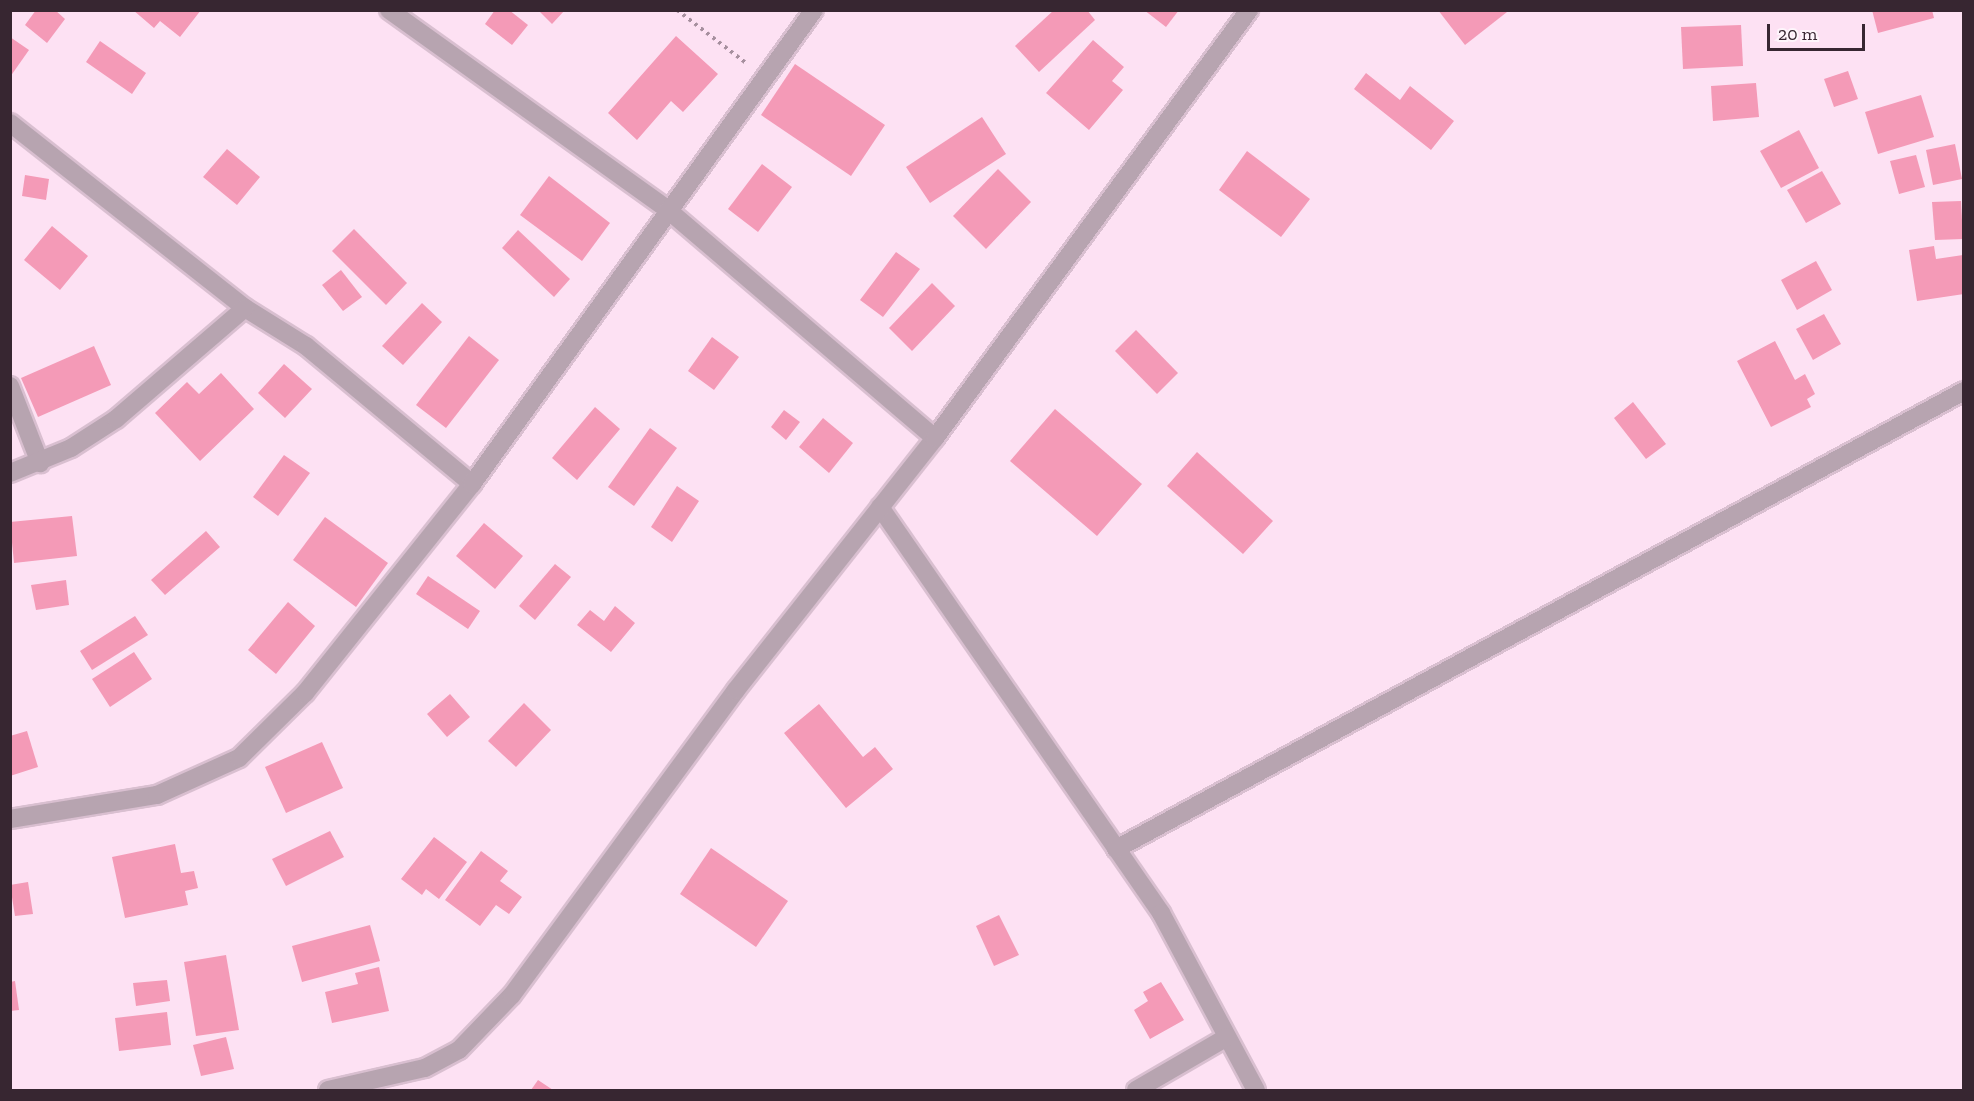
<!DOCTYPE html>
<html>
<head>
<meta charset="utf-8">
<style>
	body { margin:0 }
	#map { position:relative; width:1974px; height:1101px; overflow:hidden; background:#fde1f3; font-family:"Zilla Slab",serif }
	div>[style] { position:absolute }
	.building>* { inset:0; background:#f49ab7 }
	.path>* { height:4px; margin-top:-2px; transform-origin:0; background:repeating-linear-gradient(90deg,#a68f9e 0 3px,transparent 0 7.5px) }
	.roads { filter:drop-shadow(2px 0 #d9bfd0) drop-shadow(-2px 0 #d9bfd0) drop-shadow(0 2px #d9bfd0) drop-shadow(0 -2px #d9bfd0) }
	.minor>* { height:18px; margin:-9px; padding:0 9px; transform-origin:9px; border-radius:9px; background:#b7a4b0 }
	span { translate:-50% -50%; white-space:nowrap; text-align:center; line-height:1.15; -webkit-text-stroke:5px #fef5fb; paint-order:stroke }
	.frame { position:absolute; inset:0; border:12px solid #372631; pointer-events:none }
	.scale { position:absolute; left:1767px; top:24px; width:98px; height:27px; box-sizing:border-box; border:3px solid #372631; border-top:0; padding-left:8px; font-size:18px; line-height:21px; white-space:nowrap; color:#372631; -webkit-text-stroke:4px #fef5fb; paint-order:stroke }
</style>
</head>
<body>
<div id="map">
	<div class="building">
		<i style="clip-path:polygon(36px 10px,55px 10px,65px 19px,47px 43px,25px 25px)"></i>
		<i style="clip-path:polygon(133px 10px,201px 10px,180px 37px,160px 21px,154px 28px)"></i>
		<i style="clip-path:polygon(495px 10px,509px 10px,528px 25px,512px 45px,485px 24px)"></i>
		<i style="clip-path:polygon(538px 10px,565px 10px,552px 24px)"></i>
		<i style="clip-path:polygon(1054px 10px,1087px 10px,1095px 20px,1039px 72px,1015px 46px)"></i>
		<i style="clip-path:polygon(1144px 10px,1179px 10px,1166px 27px)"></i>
		<i style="clip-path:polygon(1438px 10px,1506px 10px,1507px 12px,1465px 45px)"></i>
		<i style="clip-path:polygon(1872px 10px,1932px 10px,1934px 18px,1878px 33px)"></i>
		<i style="clip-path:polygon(1741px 25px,1743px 66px,1683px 69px,1681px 27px)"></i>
		<i style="clip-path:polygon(676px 36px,718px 74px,683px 112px,671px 101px,637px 140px,608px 113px)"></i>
		<i style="clip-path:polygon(10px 37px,29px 50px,10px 77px)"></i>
		<i style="clip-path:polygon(1093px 40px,1124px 67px,1112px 81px,1123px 90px,1089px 130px,1046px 93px)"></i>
		<i style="clip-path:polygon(100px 41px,146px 73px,132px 94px,86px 62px)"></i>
		<i style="clip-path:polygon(795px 64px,885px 125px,851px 176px,761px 115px)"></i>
		<i style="clip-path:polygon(1848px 71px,1858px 99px,1834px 107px,1824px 79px)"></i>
		<i style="clip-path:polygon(1366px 73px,1400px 100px,1410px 86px,1454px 121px,1431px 150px,1354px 89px)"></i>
		<i style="clip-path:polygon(1756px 83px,1759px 117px,1713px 121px,1711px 86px)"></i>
		<i style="clip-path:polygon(1921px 95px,1934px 137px,1878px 154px,1865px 112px)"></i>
		<i style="clip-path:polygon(982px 117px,1006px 154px,930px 203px,906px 167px)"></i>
		<i style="clip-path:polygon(1799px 130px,1819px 168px,1781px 188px,1760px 151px)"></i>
		<i style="clip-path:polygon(1955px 144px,1962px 179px,1933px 185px,1926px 150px)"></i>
		<i style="clip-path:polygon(227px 149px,260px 177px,237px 205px,203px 177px)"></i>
		<i style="clip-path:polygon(1247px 151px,1310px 199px,1281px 237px,1219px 190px)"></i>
		<i style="clip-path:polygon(1916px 155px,1925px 187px,1899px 194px,1890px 161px)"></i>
		<i style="clip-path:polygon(762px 164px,792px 187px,758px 232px,728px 209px)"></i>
		<i style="clip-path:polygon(998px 169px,1031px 202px,986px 249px,953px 216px)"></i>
		<i style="clip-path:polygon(1822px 171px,1841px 204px,1806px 223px,1787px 190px)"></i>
		<i style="clip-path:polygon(25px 175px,49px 179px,46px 200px,22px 196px)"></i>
		<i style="clip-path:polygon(549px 176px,610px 223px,582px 261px,520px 215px)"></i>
		<i style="clip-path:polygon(1961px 201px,1963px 239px,1935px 240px,1932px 202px)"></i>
		<i style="clip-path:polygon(52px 226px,88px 256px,60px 290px,24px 260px)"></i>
		<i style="clip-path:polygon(354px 229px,407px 283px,386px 305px,332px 251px)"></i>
		<i style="clip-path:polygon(518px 230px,570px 279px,554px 297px,502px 248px)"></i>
		<i style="clip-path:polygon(1934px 246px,1936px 259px,1963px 255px,1964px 294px,1917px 301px,1909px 250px)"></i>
		<i style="clip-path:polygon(896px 252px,920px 269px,883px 317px,860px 300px)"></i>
		<i style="clip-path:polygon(1816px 261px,1832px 290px,1797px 310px,1781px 280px)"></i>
		<i style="clip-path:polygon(341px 270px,362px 297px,343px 311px,322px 285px)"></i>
		<i style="clip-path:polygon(932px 283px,955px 306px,912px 351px,889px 328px)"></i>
		<i style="clip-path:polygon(422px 303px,442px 322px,403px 365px,382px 346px)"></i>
		<i style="clip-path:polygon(1824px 314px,1841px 344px,1813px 360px,1796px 329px)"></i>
		<i style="clip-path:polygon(1136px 330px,1178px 373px,1157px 394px,1115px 351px)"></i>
		<i style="clip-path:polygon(469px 336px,499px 360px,446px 428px,416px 405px)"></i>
		<i style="clip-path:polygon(712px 337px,739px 357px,714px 390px,688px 371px)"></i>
		<i style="clip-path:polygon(1775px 341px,1795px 380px,1805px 374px,1815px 394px,1807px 399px,1811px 407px,1771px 427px,1737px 361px)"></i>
		<i style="clip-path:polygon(94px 346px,111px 385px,38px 417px,21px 378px)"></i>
		<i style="clip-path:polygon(284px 364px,312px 389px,285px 418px,258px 393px)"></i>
		<i style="clip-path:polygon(221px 373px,254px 409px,200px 461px,155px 413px,187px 382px,199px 394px)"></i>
		<i style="clip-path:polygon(1633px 402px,1666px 444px,1646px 459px,1614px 418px)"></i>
		<i style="clip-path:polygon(595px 407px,620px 429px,577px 480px,552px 458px)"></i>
		<i style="clip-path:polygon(1055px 409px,1142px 484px,1097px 536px,1010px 461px)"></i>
		<i style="clip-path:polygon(784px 410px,800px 422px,786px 440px,771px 427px)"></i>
		<i style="clip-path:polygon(823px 418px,853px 443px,829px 473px,799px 447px)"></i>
		<i style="clip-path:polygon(650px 428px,677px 448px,634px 506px,608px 487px)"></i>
		<i style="clip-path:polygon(1197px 452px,1273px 521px,1243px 554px,1167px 486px)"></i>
		<i style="clip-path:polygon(284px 455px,310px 473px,278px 516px,253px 497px)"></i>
		<i style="clip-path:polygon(677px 486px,699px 501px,672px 542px,651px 527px)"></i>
		<i style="clip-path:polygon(72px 516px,77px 556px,14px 563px,10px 522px)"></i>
		<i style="clip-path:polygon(325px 517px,388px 563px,356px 607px,293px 560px)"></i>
		<i style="clip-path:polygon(484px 523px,523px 556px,495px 589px,456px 556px)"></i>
		<i style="clip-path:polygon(206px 531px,220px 547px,165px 595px,151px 580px)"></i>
		<i style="clip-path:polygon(555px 564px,571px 577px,535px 620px,519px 606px)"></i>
		<i style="clip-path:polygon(428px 576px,480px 611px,468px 629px,416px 594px)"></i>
		<i style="clip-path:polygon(66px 580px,69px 605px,36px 610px,31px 585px)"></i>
		<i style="clip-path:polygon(288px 602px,315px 626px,276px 674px,248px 650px)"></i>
		<i style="clip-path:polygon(615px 606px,635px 623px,611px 652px,577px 625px,590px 610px,604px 621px)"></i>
		<i style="clip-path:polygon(135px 616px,148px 635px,92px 670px,80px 651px)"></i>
		<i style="clip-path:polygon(134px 652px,152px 679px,110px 707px,92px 679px)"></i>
		<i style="clip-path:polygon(450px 694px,470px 717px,447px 737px,427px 714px)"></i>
		<i style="clip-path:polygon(524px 703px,551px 730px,516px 767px,488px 741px)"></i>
		<i style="clip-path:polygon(819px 704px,863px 757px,875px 747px,893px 769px,846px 808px,784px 733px)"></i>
		<i style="clip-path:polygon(27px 731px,38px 767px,10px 776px,10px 736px)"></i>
		<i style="clip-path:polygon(322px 742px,343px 788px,286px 813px,265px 767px)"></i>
		<i style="clip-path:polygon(330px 831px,344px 857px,286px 886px,272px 859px)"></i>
		<i style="clip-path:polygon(434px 837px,467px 862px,439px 899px,426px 889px,422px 895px,401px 879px)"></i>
		<i style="clip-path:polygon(175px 844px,181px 873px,194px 871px,198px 888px,185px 891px,188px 905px,125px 918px,112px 857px)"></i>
		<i style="clip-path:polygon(711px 848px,788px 901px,756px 947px,680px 894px)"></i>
		<i style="clip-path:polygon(481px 851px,508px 871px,500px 881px,522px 897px,509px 914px,496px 905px,480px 926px,445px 900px)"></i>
		<i style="clip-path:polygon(28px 882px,33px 914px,15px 916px,10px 885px)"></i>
		<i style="clip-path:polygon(999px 915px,1019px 955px,994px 966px,976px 926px)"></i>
		<i style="clip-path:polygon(370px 925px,380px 961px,302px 982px,292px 946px)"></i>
		<i style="clip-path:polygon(226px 955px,239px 1030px,196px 1036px,184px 962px)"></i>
		<i style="clip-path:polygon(379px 967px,389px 1011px,332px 1023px,325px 992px,358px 984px,355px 973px)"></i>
		<i style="clip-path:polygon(167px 980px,170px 1001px,136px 1006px,133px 983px)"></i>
		<i style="clip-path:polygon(15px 981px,19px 1010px,10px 1011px,10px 982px)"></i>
		<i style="clip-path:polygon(1161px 982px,1184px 1020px,1150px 1039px,1134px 1010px,1148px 1001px,1143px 992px)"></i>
		<i style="clip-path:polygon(167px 1012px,171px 1045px,119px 1051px,115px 1018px)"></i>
		<i style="clip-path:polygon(226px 1037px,234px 1069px,201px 1076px,193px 1045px)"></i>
		<i style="clip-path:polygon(538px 1080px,553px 1090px,531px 1090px)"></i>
	</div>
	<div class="path">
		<i style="left:677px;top:10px;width:87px;rotate:37.5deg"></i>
	</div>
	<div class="roads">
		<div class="minor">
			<i style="left:389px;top:10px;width:343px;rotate:35.6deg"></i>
			<i style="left:668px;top:210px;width:351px;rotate:40.5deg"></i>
			<i style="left:10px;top:123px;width:299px;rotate:38.2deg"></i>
			<i style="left:245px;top:308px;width:72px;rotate:31.9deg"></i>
			<i style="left:306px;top:346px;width:216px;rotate:39.7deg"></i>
			<i style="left:10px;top:386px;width:83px;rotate:68.7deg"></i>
			<i style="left:10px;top:473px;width:66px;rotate:-22.3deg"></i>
			<i style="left:71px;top:448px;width:54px;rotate:-32.8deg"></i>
			<i style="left:116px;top:419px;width:170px;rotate:-40.7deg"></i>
			<i style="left:880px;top:507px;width:494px;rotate:55.3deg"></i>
			<i style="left:1161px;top:913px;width:201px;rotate:61.8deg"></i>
			<i style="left:10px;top:819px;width:149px;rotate:-9.3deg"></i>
			<i style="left:157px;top:795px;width:90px;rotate:-24.3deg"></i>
			<i style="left:239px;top:758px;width:93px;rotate:-44.6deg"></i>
			<i style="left:305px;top:693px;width:268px;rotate:-51.4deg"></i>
			<i style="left:472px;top:484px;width:584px;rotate:-54.19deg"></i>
			<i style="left:1116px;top:849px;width:964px;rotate:-28.37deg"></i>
			<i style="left:328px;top:1090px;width:99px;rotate:-12.8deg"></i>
			<i style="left:425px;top:1068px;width:38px;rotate:-28deg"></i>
			<i style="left:459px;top:1050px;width:76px;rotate:-46.1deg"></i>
			<i style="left:512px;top:995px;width:378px;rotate:-53.7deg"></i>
			<i style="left:736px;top:690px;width:321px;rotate:-51.7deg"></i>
			<i style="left:935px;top:438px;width:531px;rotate:-53.73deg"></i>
			<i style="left:1136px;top:1090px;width:105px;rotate:-30.2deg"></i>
		</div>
	</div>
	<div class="frame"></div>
	<div class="scale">20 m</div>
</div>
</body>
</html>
